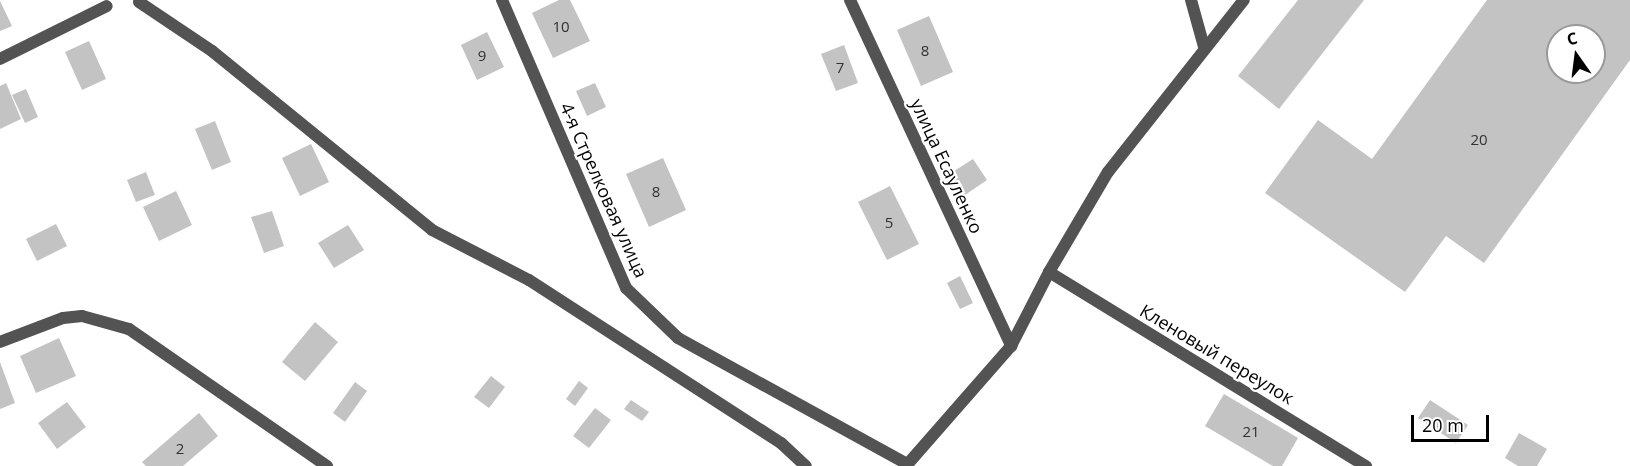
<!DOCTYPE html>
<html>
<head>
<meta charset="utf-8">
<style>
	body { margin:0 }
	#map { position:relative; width:1630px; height:466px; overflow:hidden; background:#fff; font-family:"Open Sans",sans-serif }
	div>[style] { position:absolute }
	.building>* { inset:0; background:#c3c3c3 }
	.service>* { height:12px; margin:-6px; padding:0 6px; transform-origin:6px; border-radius:6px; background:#535353 }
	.minor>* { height:12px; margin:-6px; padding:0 6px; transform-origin:6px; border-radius:6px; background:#535353 }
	span { translate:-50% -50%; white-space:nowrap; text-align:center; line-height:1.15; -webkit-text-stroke:4.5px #fff; paint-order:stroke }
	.number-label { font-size:15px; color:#313131 }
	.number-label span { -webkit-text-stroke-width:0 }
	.street-label { font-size:18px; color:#000 }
	.north { position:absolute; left:1546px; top:24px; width:60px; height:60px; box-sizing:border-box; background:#fff; border:2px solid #999; border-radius:50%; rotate:346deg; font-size:16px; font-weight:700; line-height:24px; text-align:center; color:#000 }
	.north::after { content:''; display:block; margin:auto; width:21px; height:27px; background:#000; clip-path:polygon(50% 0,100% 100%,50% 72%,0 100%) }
	.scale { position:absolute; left:1411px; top:415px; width:78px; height:27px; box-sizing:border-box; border:3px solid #000; border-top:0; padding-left:8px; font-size:18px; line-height:21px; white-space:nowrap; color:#000; -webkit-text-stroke:4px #fff; paint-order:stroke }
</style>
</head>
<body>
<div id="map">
	<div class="building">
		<i style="clip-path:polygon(559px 0,570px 0,590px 41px,553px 58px,532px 13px)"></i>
		<i style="clip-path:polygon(1298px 0,1364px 0,1279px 109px,1238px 76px)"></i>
		<i style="clip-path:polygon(evenodd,1487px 0,1630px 0,1630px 60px,1484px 263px,1446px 236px,1405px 292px,1265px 193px,1318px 120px,1372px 159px,1487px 0,1558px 36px,1594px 36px,1594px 72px,1558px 72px,1558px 36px)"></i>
		<i style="clip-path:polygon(0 1px,12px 26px,0 31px)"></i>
		<i style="clip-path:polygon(929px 16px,953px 72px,921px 86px,897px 30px)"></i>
		<i style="clip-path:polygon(487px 32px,504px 67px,477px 80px,461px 45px)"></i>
		<i style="clip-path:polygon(89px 41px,106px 79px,82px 90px,65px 52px)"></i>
		<i style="clip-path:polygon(844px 45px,858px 83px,836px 91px,821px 54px)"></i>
		<i style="clip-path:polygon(6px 83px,21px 119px,0 129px,0 86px)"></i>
		<i style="clip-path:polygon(595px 83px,606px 107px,587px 116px,576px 91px)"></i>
		<i style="clip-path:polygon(26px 89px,38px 117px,25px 123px,12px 95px)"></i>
		<i style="clip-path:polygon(215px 121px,231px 162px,212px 170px,195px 129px)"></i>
		<i style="clip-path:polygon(311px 144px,329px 182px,300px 196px,282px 158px)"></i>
		<i style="clip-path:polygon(663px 158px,686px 210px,649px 227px,626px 174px)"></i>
		<i style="clip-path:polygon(973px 159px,987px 180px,965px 195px,951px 173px)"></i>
		<i style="clip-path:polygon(146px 172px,155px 195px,136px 202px,127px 180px)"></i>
		<i style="clip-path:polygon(890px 186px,919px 244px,887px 260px,858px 202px)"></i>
		<i style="clip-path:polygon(176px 191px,192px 225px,159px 241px,143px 207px)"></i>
		<i style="clip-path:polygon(272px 211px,284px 246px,264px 253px,251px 217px)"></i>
		<i style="clip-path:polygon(56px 224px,67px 246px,37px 261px,26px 239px)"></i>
		<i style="clip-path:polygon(348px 225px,364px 250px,334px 268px,318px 243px)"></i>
		<i style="clip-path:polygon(960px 276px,973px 303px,960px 309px,947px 283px)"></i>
		<i style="clip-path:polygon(315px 322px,338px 342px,305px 381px,282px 362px)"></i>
		<i style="clip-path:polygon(59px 338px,76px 376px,36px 393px,20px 356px)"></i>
		<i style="clip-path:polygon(0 362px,15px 403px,0 409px)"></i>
		<i style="clip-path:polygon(491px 376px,505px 387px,489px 408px,474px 397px)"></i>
		<i style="clip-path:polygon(579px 381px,588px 388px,575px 406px,566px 399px)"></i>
		<i style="clip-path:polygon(355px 382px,367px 391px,345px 422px,333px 413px)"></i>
		<i style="clip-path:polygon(1224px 394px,1298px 438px,1282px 466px,1273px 466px,1205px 426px)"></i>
		<i style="clip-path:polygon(631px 400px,649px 412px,642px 421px,624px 409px)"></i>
		<i style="clip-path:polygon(1430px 400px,1468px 425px,1456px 443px,1418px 418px)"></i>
		<i style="clip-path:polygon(67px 402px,86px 427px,57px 449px,38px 423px)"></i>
		<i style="clip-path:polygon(595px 408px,611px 420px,589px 448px,573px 436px)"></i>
		<i style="clip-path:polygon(199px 413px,218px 436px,183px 466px,146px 466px,142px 462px)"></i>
		<i style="clip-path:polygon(1519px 433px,1547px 449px,1537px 466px,1518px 466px,1505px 458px)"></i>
	</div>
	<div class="service">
		<i style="left:139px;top:2px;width:88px;rotate:33.9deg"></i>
		<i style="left:212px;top:51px;width:284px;rotate:39.1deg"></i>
		<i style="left:432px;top:230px;width:109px;rotate:27.3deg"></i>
		<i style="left:529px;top:280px;width:300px;rotate:32.9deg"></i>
		<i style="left:781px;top:443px;width:34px;rotate:43deg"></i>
		<i style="left:82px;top:316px;width:49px;rotate:15.5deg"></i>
		<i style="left:129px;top:329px;width:241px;rotate:34.7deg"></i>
		<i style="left:906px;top:466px;width:159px;rotate:-48.8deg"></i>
		<i style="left:1011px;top:346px;width:83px;rotate:-62.8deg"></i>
		<i style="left:1049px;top:272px;width:116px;rotate:-59.5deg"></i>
		<i style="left:1108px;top:172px;width:219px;rotate:-51.7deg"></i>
	</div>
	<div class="minor">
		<i style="left:502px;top:0;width:314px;rotate:66.7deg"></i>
		<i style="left:626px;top:288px;width:72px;rotate:43.9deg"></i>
		<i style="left:678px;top:338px;width:261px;rotate:28.8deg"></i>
		<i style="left:850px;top:0;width:382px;rotate:65deg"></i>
		<i style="left:1191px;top:0;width:49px;rotate:74.5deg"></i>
		<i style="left:0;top:59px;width:119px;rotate:-26.4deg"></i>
		<i style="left:1049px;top:272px;width:372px;rotate:31.5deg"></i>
		<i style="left:0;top:342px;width:67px;rotate:-20.9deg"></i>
		<i style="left:63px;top:318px;width:19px;rotate:-6deg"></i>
	</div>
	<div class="number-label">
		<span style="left:561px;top:27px">10</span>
		<span style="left:925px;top:51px">8</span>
		<span style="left:482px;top:56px">9</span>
		<span style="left:840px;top:68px">7</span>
		<span style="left:1479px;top:140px">20</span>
		<span style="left:656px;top:192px">8</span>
		<span style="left:889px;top:223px">5</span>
		<span style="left:1251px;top:432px">21</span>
		<span style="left:180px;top:449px">2</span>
	</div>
	<div class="street-label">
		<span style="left:947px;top:166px;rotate:65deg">улица Есауленко</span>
		<span style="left:604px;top:190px;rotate:66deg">4-я Стрелковая улица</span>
		<span style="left:1217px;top:354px;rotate:31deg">Кленовый переулок</span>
	</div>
	<div class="north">С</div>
	<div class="scale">20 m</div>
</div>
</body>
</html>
